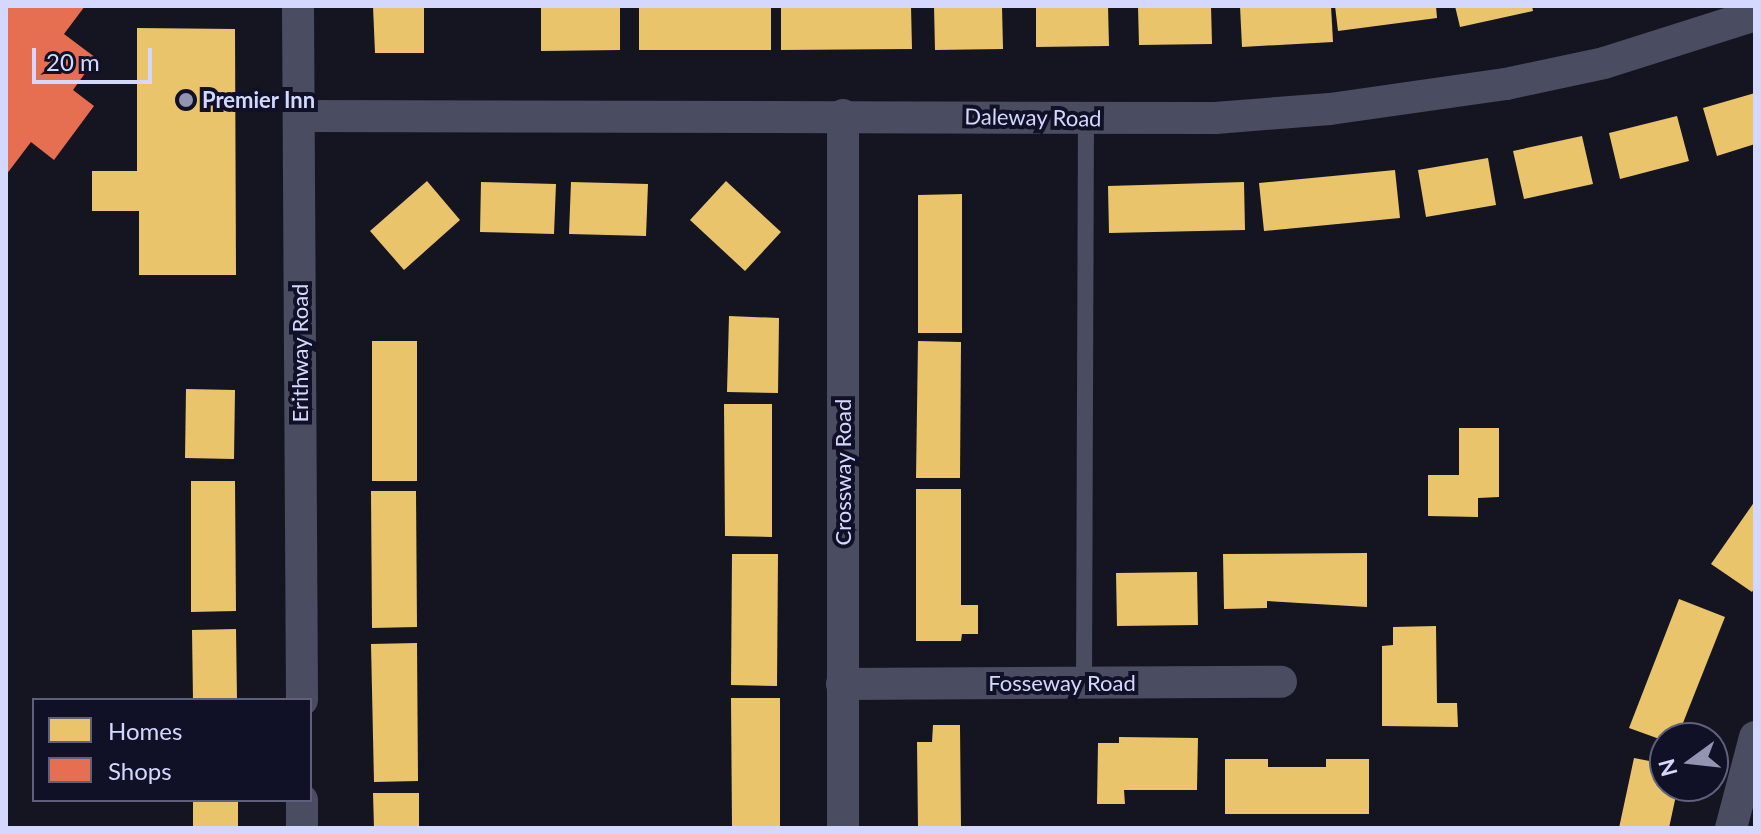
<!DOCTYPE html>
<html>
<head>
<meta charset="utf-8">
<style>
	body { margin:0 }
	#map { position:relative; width:1761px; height:834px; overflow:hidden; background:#151521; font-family:Lato,sans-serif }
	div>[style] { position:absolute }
	.homes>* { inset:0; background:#e9c46a }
	.shops>* { inset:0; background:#e76f51 }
	.service>* { height:16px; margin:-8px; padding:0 8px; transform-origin:8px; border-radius:8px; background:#4a4c61 }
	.minor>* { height:32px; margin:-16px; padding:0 16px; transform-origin:16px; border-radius:16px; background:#4a4c61 }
	.dots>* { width:22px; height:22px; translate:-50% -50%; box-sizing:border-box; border:4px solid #101026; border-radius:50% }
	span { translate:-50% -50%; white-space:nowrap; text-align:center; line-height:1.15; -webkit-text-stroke:8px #101026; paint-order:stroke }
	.poi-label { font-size:22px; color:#d5d8fe; font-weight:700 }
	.left { translate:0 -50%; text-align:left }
	.street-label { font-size:22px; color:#d5d8fe }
	.frame { position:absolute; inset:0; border:8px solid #d5d8fe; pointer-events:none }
	.legend { position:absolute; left:32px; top:698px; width:280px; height:104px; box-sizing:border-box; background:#101026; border:2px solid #5f607c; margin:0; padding:10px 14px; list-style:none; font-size:24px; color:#d5d8fe }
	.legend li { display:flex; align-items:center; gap:16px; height:40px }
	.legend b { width:40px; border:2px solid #5f607c }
	.north { position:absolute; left:1649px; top:722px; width:80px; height:80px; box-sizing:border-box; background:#101026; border:2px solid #5f607c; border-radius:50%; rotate:255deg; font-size:22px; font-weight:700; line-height:32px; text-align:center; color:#d5d8fe }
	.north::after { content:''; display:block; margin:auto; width:28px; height:36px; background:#9294b1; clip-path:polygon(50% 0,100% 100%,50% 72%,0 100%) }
	.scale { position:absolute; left:32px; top:48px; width:120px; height:36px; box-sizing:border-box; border:4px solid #d5d8fe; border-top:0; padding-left:10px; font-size:24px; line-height:28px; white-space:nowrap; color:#d5d8fe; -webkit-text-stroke:6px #101026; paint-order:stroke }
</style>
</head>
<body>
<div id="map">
	<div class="homes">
		<i style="clip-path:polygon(373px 6px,424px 6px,424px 53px,375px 53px)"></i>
		<i style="clip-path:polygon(541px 6px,620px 6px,620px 50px,541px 51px)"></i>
		<i style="clip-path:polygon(639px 6px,771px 6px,771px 50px,639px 50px)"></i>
		<i style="clip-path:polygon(781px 6px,911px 6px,912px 49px,781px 50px)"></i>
		<i style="clip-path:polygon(934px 6px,1002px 6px,1003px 49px,935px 50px)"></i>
		<i style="clip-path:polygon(1036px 6px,1108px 6px,1109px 46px,1036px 47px)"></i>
		<i style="clip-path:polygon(1138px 6px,1211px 6px,1212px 44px,1139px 45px)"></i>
		<i style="clip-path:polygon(1240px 6px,1331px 6px,1333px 42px,1242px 47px)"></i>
		<i style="clip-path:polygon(1335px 6px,1436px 6px,1437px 18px,1338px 31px)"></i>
		<i style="clip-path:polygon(1455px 6px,1532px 6px,1533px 11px,1460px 27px)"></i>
		<i style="clip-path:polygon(137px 28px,235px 29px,236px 275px,139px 275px,139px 211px,92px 211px,92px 171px,137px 171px)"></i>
		<i style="clip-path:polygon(1755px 93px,1755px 144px,1717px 156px,1703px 108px)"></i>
		<i style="clip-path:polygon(1677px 116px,1689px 161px,1620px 179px,1609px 133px)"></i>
		<i style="clip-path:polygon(1582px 136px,1593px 184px,1524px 199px,1513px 151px)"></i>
		<i style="clip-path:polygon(1488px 158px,1496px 205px,1426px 217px,1418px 170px)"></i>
		<i style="clip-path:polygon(1395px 170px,1400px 218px,1264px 231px,1259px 183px)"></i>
		<i style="clip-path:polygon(427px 181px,460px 220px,404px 270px,370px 231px)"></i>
		<i style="clip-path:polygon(726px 181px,781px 232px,745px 271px,690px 220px)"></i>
		<i style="clip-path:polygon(481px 182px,556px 184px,554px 234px,480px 232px)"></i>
		<i style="clip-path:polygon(571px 182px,648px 184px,646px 236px,569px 234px)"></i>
		<i style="clip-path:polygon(1244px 182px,1245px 230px,1109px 233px,1108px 186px)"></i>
		<i style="clip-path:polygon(962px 194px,962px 333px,918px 333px,918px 195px)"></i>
		<i style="clip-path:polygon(729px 316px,779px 318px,778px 393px,727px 392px)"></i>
		<i style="clip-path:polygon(372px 341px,417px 341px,417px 481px,372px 481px)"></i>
		<i style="clip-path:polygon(918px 341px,961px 342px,960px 478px,916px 478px)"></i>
		<i style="clip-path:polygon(186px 389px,235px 390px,234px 459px,185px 458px)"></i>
		<i style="clip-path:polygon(724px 404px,772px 404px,772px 537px,725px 536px)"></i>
		<i style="clip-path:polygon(1459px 428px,1499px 428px,1499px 497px,1478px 498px,1478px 517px,1428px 516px,1428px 475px,1459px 475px)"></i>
		<i style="clip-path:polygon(191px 481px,235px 481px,236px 611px,191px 612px)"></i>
		<i style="clip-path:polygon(916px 489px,961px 489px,961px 605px,978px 605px,978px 634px,962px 634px,961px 641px,916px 641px)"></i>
		<i style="clip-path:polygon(371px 491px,416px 491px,417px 627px,372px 628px)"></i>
		<i style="clip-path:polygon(1755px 501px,1755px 587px,1752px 592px,1711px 564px)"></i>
		<i style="clip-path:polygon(1367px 553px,1367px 607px,1267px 601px,1267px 608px,1224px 609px,1223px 554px)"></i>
		<i style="clip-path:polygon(732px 554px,778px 554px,777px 686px,731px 685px)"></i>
		<i style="clip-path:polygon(1197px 572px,1198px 625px,1117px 626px,1116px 573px)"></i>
		<i style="clip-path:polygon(1679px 599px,1725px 617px,1677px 738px,1665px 741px,1629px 728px)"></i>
		<i style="clip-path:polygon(1436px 626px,1437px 703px,1457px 703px,1458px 727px,1382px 726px,1382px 646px,1393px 645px,1393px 627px)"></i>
		<i style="clip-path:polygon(236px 629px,237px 700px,193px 700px,192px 630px)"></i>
		<i style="clip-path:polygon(417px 643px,418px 781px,374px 782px,371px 644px)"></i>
		<i style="clip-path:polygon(731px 698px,780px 698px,780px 828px,732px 828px)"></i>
		<i style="clip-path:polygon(933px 725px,960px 725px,961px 828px,918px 828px,917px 742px,932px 742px)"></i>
		<i style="clip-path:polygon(1119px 737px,1198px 738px,1197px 790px,1124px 790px,1125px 804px,1097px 804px,1098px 743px,1119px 743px)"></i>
		<i style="clip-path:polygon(1634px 758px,1665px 764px,1665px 786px,1678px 786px,1669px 828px,1619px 828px)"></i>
		<i style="clip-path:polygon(1225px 759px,1268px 759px,1268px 767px,1326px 767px,1326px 759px,1369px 759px,1369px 814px,1225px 814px)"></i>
		<i style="clip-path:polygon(373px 793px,419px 793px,419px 828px,374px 828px)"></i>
		<i style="clip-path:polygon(193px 800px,238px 800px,238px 828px,193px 828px)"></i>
	</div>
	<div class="shops">
		<i style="clip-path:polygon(6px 6px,85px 6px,64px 34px,96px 58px,73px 90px,94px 106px,54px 160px,31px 142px,6px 175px)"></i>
	</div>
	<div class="service">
		<i style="left:1084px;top:683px;width:565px;rotate:-89.8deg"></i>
	</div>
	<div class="minor">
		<i style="left:298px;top:6px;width:694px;rotate:89.67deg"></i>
		<i style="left:299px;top:116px;width:916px;rotate:0.13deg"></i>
		<i style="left:1215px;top:118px;width:115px;rotate:-4.5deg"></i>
		<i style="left:1330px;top:109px;width:178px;rotate:-8.1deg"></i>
		<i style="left:1506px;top:84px;width:100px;rotate:-12.1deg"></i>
		<i style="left:1604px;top:63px;width:158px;rotate:-17.6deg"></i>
		<i style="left:842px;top:684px;width:439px;rotate:-0.3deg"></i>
		<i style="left:302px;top:800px;width:28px;rotate:90deg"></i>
		<i style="left:843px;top:828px;width:713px;rotate:-90deg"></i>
		<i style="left:1731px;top:828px;width:94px;rotate:-75.2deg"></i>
	</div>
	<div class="dots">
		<i style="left:186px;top:100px;background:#9294b1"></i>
	</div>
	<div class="poi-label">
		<span class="left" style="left:202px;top:100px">Premier Inn</span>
	</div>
	<div class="street-label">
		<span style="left:1033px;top:117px;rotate:1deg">Daleway Road</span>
		<span style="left:300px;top:353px;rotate:-90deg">Erithway Road</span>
		<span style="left:843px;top:472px;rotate:-90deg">Crossway Road</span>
		<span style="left:1062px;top:683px">Fosseway Road</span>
	</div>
	<div class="frame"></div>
	<ul class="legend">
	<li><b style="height:22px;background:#e9c46a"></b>Homes</li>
	<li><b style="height:22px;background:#e76f51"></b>Shops</li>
	</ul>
	<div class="north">N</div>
	<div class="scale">20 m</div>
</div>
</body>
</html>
